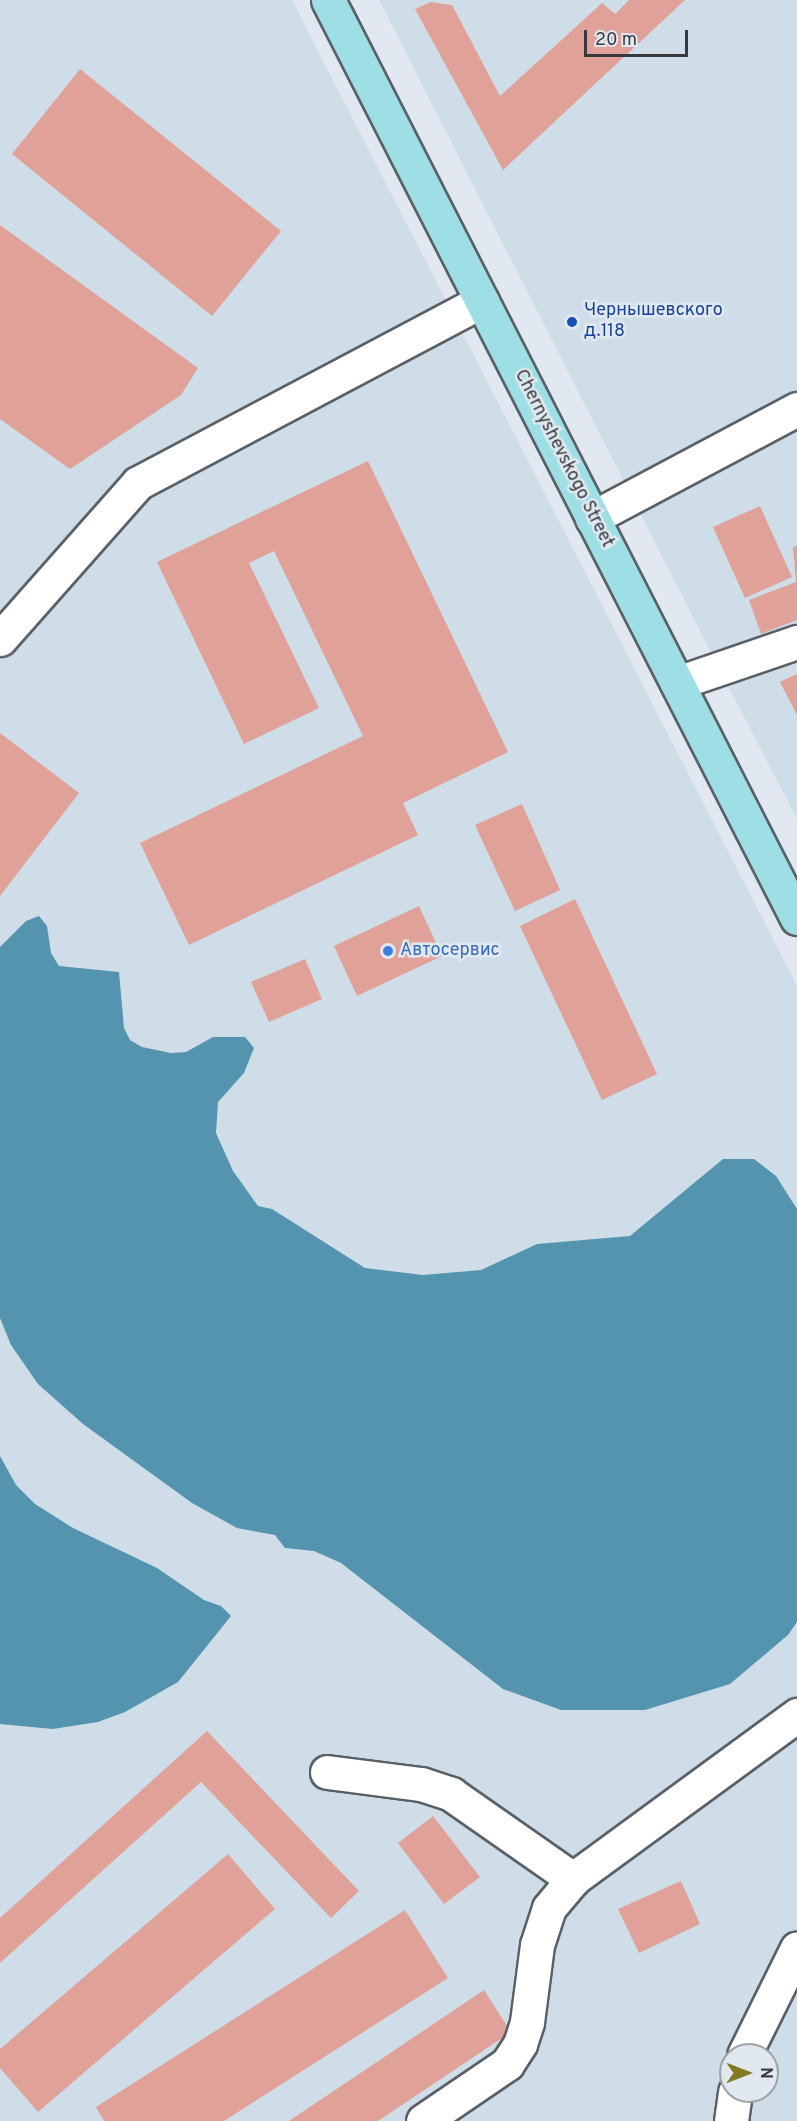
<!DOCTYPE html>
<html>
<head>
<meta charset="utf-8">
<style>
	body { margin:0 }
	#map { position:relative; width:797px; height:2121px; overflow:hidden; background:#e1e8ef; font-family:Overpass,sans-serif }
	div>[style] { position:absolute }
	.built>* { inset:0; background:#cfdde8 }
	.water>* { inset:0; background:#5494ae }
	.building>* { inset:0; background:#e0a199 }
	.roads { filter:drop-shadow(2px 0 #596066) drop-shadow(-2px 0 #596066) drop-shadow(0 2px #596066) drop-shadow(0 -2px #596066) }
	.minor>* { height:33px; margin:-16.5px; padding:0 16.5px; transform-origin:16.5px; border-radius:16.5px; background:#fff }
	.major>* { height:33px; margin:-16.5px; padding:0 16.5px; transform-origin:16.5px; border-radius:16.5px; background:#9ddfe5 }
	.dots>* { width:16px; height:16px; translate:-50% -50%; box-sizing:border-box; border:3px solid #e1e8ef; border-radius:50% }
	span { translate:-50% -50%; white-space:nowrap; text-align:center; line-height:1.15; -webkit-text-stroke:5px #e1e8ef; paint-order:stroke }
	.transit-label { font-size:18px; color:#164399 }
	.left { translate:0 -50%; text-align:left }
	.street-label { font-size:18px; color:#373a3c }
	.shop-label { font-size:18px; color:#366cbe }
	.north { position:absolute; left:719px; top:2043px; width:60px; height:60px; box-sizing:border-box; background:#e1e8ef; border:2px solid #9da2a7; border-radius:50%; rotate:90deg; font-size:16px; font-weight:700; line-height:24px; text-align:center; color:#373a3c }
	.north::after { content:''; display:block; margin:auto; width:21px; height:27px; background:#827b21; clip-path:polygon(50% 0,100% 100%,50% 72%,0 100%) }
	.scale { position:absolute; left:584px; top:30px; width:104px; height:27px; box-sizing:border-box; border:3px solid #373a3c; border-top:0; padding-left:8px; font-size:18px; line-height:21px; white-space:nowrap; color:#373a3c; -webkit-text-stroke:4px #e1e8ef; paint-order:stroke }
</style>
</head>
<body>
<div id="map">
	<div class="built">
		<i style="clip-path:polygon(evenodd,0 0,292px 0,797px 986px,797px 2121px,0 2121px,0 0,731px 2055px,767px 2055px,767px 2091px,731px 2091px,731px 2055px)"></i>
		<i style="clip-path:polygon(379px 0,797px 0,797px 819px,728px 686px)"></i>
	</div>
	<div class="water">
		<i style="clip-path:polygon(39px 916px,47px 926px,51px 953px,59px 966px,119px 972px,124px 1028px,130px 1040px,142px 1047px,171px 1053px,186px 1052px,213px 1037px,245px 1037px,254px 1048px,244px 1073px,218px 1102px,216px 1133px,233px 1171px,258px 1206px,272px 1209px,365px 1268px,423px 1275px,481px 1270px,537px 1244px,630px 1236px,723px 1159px,754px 1159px,776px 1176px,797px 1209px,797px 1622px,788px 1635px,730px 1684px,645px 1710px,561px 1710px,503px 1689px,341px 1563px,314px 1551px,285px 1548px,275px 1535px,237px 1528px,192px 1503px,83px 1424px,38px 1384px,11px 1345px,0 1318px,0 947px,26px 921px)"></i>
		<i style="clip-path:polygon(0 1456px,16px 1485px,35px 1504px,73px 1528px,157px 1568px,204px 1600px,221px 1606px,231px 1616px,178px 1682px,125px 1712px,98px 1722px,53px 1729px,0 1724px)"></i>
	</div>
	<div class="building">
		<i style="clip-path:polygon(629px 0,685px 0,503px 170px,415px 9px,431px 2px,452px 5px,500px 96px,602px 3px,615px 14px)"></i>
		<i style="clip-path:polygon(80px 69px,281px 231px,212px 316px,12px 154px)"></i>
		<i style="clip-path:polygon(0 225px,198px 368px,181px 395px,70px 469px,0 419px)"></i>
		<i style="clip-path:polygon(368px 461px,508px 752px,403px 803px,418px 835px,189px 945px,140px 843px,363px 736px,274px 551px,249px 563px,319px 708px,244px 744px,157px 562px)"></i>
		<i style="clip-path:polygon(760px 506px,792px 577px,745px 598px,713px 527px)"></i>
		<i style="clip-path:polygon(797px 546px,797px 620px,761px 634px,749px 600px,796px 582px,793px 547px)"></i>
		<i style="clip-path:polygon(797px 674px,797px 715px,780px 682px)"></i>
		<i style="clip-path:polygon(0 733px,79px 793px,0 896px)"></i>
		<i style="clip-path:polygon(522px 804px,560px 890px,515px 911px,475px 825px)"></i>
		<i style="clip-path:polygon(575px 899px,657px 1074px,602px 1100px,520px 926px)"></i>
		<i style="clip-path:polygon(419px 906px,442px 956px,357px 996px,334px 946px)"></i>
		<i style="clip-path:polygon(305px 959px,322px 999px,269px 1022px,251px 982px)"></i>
		<i style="clip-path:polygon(207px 1731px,359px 1891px,331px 1918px,201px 1782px,0 1963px,0 1918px)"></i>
		<i style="clip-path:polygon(433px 1816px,480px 1877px,444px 1904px,398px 1843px)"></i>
		<i style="clip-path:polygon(228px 1854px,275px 1909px,38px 2112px,0 2068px,0 2049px)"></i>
		<i style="clip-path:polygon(681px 1881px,700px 1924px,639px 1953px,618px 1909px)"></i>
		<i style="clip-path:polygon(405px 1910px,448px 1978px,224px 2121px,104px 2121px,96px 2107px)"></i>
		<i style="clip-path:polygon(484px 1990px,511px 2032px,378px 2121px,289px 2121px)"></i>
	</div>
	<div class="roads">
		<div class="minor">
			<i style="left:592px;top:518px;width:232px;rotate:-28deg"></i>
			<i style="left:0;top:639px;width:208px;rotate:-48.5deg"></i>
			<i style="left:138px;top:483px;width:389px;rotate:-27.9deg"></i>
			<i style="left:677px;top:683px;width:127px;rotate:-18.9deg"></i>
			<i style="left:327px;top:1772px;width:95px;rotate:7.3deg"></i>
			<i style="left:421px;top:1784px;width:32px;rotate:18deg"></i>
			<i style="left:451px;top:1794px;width:149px;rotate:34.9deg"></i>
			<i style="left:744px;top:2055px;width:119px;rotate:-63.6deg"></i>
			<i style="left:423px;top:2121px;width:102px;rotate:-34.2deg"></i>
			<i style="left:507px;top:2064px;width:24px;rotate:-57deg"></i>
			<i style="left:520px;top:2044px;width:23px;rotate:-72deg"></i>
			<i style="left:527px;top:2022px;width:78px;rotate:-82.6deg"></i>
			<i style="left:537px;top:1945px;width:39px;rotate:-72deg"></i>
			<i style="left:549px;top:1908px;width:38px;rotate:-50deg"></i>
			<i style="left:573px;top:1879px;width:278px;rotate:-36.2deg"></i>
			<i style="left:731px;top:2121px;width:30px;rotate:-82deg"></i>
		</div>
		<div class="major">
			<i style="left:328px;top:0;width:1031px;rotate:62.94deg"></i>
		</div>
	</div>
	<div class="dots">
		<i style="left:572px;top:322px;background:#1a4fb4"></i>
		<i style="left:388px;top:951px;background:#3f7fe0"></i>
	</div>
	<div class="transit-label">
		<span class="left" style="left:584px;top:322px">Чернышевского<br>д.118</span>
	</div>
	<div class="street-label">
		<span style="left:563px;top:459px;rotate:63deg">Chernyshevskogo Street</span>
	</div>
	<div class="shop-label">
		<span class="left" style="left:400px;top:951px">Автосервис</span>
	</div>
	<div class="north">N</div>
	<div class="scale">20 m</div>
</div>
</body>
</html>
